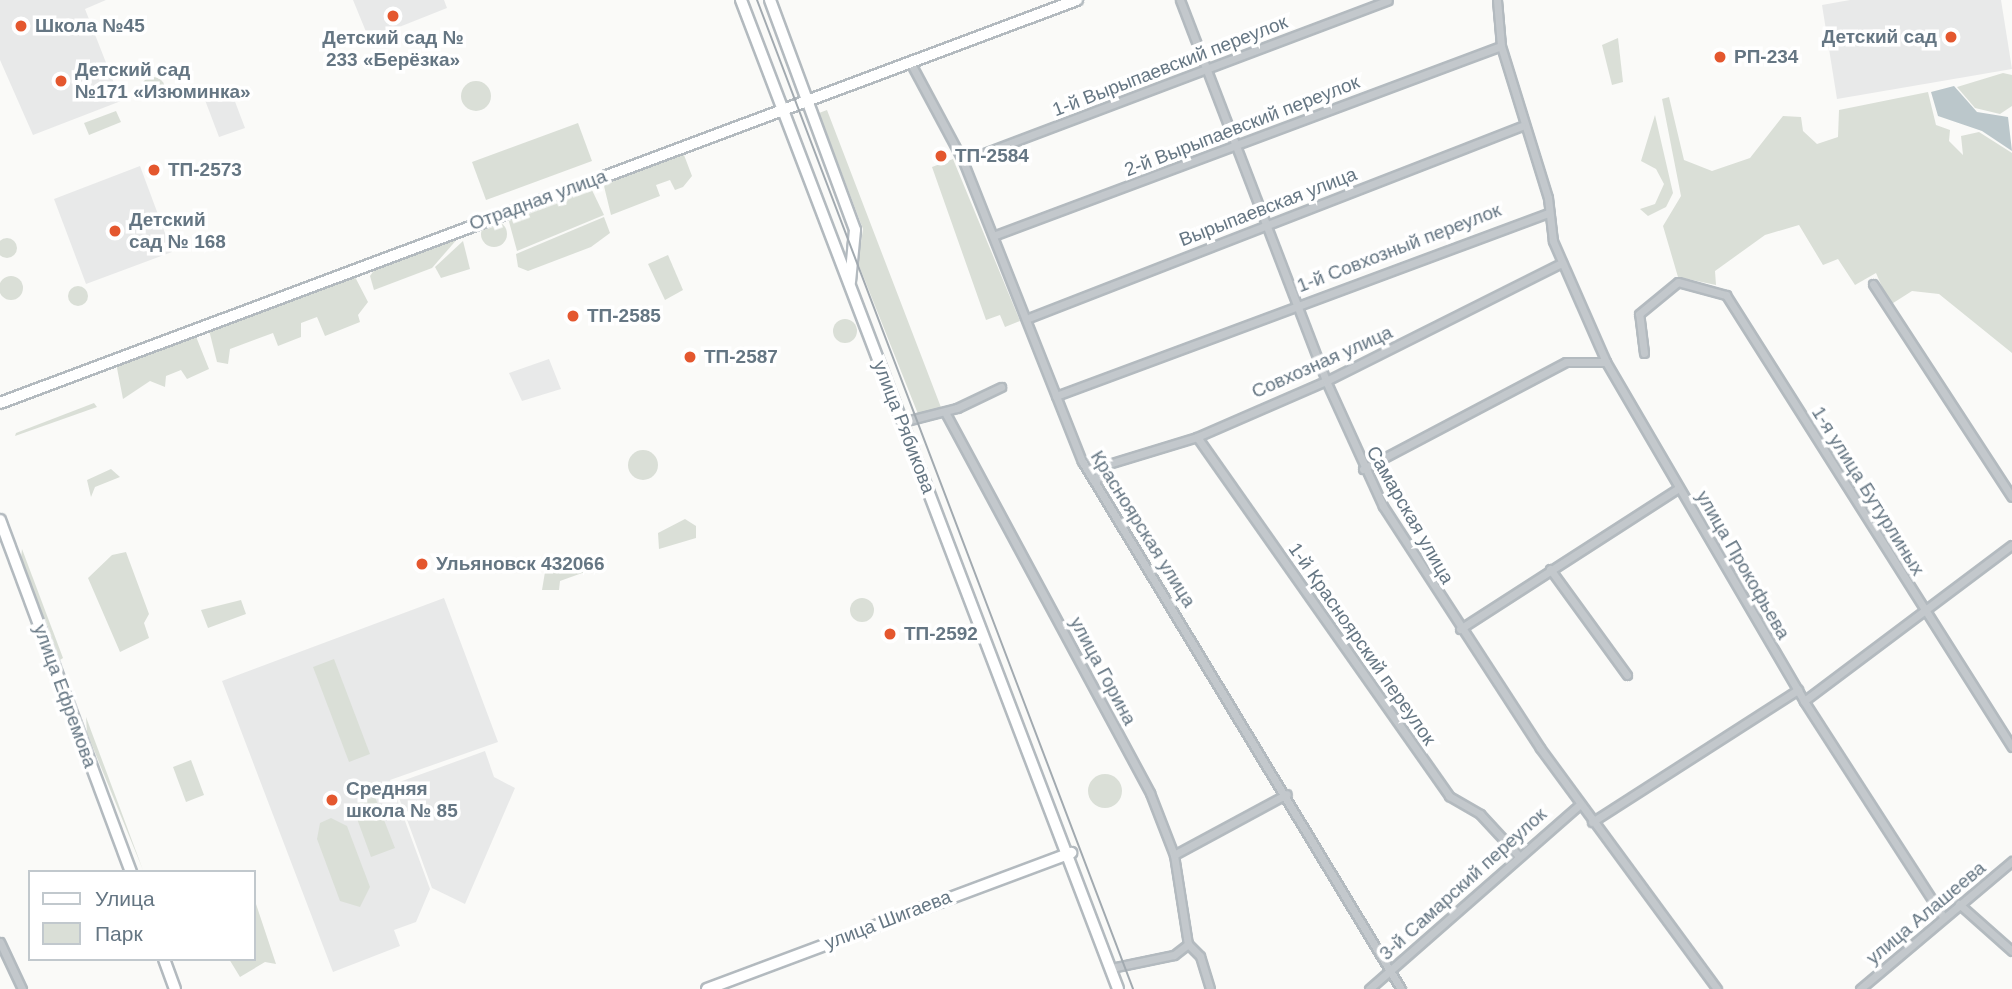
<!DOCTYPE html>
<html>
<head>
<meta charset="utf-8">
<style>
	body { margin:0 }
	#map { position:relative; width:2012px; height:989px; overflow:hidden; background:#fafaf8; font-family:Arial,sans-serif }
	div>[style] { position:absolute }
	.built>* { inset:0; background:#e8e9e9 }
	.green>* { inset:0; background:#dadfd7 }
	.round { border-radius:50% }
	.water>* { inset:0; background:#bbc7cb }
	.roads { filter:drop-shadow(2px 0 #b3babf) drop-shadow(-2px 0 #b3babf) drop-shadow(0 2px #b3babf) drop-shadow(0 -2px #b3babf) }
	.street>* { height:7px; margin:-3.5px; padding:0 3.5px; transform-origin:3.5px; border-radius:3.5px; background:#c3c8cc }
	.secondary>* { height:10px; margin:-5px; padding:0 5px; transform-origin:5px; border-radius:5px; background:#fff }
	.tram>* { height:2px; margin:-1px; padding:0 1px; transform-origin:1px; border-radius:1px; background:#a2aab0 }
	.dots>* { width:19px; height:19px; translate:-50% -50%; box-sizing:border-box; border:4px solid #fff; border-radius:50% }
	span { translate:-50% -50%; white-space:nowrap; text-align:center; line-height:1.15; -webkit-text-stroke:7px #fff; paint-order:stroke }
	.poi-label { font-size:19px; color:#657683; font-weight:700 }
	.left { translate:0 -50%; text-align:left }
	.right { translate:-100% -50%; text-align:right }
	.street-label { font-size:19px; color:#657683 }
	.legend { position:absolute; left:28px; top:870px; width:228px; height:91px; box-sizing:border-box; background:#fff; border:2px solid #c1c8cd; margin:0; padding:9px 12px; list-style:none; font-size:21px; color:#657683 }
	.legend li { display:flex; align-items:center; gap:14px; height:35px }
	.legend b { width:35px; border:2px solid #c1c8cd }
</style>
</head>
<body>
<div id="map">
	<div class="built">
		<i style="clip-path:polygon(0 0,106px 0,85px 9px,121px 101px,33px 135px,0 60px)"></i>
		<i style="clip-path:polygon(353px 0,444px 0,447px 8px,369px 39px)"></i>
		<i style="clip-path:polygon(1850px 0,2001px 0,2012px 69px,1837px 99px,1822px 5px)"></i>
		<i style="clip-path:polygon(231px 91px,245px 128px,219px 137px,205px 100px)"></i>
		<i style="clip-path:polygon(140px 166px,172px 252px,86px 284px,54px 199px)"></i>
		<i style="clip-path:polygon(549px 359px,561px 389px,522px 401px,509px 373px)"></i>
		<i style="clip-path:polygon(444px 598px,498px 742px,390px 780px,430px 889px,416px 922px,394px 930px,400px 946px,333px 972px,222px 681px)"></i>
		<i style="clip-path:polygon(485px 751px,494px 777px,515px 788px,465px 904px,432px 888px,394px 784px)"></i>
	</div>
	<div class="green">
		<i style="clip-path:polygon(1618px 38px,1623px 82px,1612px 85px,1602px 45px)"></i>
		<i style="clip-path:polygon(2003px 73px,2012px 75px,2012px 106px,2000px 114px,1975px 108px,1957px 87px)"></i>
		<i class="round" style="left:141px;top:77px;width:24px;height:24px"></i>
		<i class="round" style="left:461px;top:81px;width:30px;height:30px"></i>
		<i style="clip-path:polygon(1928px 92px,1936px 125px,1950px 130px,1949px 141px,1963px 155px,1961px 136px,1979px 132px,2012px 153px,2012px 353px,1939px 294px,1912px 291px,1890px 305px,1876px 273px,1855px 285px,1838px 259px,1823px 265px,1799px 225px,1765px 235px,1715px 271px,1716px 285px,1678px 277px,1663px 226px,1681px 196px,1662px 99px,1669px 97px,1684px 160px,1712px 171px,1750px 158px,1783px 116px,1801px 117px,1803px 131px,1817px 144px,1838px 137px,1839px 110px)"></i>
		<i style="clip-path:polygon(827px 110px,942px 410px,918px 414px,858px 263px,863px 229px,819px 113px)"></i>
		<i style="clip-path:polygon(116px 111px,121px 122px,89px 135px,84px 123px)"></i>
		<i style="clip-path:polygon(1655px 115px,1673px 193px,1666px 207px,1648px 216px,1640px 209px,1655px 204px,1664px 184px,1656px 169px,1641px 161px)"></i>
		<i style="clip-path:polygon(578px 123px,592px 161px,486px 200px,472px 162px)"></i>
		<i style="clip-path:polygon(701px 144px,684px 155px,692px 176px,683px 187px,675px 190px,670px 180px,656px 185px,660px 196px,611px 215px,603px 182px)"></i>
		<i style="clip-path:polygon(953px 159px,1020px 321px,1005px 327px,1000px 315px,986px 320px,932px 167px)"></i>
		<i style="clip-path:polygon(590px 186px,604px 215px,517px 251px,508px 218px)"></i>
		<i style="clip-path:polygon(604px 217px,610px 233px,591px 247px,528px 271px,518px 267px,516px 254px)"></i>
		<i class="round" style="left:481px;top:221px;width:26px;height:26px"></i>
		<i style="clip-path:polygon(459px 237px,432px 268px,374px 290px,370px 276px,375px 269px)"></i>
		<i class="round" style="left:-3px;top:238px;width:20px;height:20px"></i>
		<i style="clip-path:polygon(463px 241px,470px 269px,441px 278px,435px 267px)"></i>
		<i style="clip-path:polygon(668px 255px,683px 290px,665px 300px,648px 264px)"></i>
		<i style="clip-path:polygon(354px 275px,368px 302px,358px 315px,360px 322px,325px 336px,317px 317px,301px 323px,301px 337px,278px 346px,273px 333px,230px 349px,228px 364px,217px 362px,209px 330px)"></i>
		<i class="round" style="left:-1px;top:276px;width:24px;height:24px"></i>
		<i class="round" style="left:68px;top:286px;width:20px;height:20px"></i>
		<i class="round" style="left:833px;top:319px;width:24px;height:24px"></i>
		<i style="clip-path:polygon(195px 334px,209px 369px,187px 379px,181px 370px,166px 376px,165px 387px,150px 381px,123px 399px,116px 363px)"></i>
		<i style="clip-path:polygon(94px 403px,97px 407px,15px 436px,16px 433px)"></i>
		<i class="round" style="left:628px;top:450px;width:30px;height:30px"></i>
		<i style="clip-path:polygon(111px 469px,120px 477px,95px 487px,91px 497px,87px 480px)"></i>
		<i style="clip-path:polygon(685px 519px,696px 526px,696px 538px,659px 549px,658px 533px)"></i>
		<i style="clip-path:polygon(22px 549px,63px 658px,60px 660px,21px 558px)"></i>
		<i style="clip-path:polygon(126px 552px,149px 614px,144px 623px,149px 638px,120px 652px,88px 578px,112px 555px)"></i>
		<i style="clip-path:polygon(591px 555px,596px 568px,560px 581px,559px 590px,542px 590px,545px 572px)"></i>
		<i class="round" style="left:850px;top:598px;width:24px;height:24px"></i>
		<i style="clip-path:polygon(241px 600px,246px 614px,208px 628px,201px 610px)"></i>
		<i style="clip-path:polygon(334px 659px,370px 754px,349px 762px,313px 667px)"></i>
		<i style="clip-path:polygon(86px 717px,143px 870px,87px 733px)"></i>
		<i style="clip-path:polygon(191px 760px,204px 795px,186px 802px,173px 767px)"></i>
		<i class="round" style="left:1088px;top:774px;width:34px;height:34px"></i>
		<i style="clip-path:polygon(375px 797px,395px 848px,371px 857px,352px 805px)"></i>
		<i style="clip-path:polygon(331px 818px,347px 826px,370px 887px,360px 907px,340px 901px,317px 839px,320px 823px)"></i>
		<i style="clip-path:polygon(254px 898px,276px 964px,265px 962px,240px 977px,229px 959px,254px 959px)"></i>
	</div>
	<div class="water">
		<i style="clip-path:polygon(1954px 86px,1977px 112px,2008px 117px,2012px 151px,1982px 131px,1938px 116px,1931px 92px)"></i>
	</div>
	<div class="roads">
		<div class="street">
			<i style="left:1180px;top:0;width:408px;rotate:69deg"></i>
			<i style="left:1326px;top:381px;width:137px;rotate:65.5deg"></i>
			<i style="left:1383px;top:506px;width:288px;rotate:57deg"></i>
			<i style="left:1540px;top:748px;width:299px;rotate:53.7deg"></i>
			<i style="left:1497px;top:0;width:46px;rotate:85deg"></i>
			<i style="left:1501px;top:46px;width:159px;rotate:72.8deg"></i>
			<i style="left:1548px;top:198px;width:43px;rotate:83.4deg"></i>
			<i style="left:1553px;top:241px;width:132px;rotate:66.3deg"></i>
			<i style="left:1606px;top:362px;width:393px;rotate:59.7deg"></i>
			<i style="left:1804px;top:701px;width:257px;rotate:57.2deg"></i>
			<i style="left:910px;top:62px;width:112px;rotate:61.8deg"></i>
			<i style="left:963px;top:161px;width:323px;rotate:68.4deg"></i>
			<i style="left:1082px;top:461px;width:617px;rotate:58.86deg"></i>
			<i style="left:963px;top:161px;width:454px;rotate:-20.7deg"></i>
			<i style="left:993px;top:236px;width:542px;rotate:-20.51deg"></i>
			<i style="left:1873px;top:284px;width:254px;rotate:56.9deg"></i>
			<i style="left:1026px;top:319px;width:532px;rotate:-21.26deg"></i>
			<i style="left:1644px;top:353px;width:39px;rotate:-97deg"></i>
			<i style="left:1639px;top:314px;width:50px;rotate:-39.4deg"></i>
			<i style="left:1678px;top:282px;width:50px;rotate:15.2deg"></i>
			<i style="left:1726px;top:295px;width:535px;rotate:57.68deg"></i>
			<i style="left:1056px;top:396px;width:525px;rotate:-20.4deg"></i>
			<i style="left:945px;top:412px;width:433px;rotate:61.7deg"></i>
			<i style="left:1150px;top:793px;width:66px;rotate:68.8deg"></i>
			<i style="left:1174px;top:855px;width:90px;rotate:81.1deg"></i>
			<i style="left:1188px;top:944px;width:17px;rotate:45deg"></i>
			<i style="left:1200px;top:956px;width:34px;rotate:73deg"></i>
			<i style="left:902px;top:422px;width:57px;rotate:-14.3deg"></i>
			<i style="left:957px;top:408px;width:49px;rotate:-25.5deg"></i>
			<i style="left:1197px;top:437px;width:439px;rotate:54.9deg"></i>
			<i style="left:1449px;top:796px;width:36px;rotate:30deg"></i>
			<i style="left:1480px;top:814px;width:56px;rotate:47.2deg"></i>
			<i style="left:1363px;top:469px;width:229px;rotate:-27.8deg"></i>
			<i style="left:1566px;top:362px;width:40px"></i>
			<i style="left:1096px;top:481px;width:16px;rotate:-68deg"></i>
			<i style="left:1102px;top:466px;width:99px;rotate:-17deg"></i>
			<i style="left:1197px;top:437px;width:141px;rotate:-23.5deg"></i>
			<i style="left:1326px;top:381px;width:264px;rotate:-26.6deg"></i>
			<i style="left:1550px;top:569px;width:131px;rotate:54deg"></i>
			<i style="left:1460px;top:629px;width:260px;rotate:-32.8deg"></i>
			<i style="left:1804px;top:701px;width:260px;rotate:-36.9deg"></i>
			<i style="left:1592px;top:822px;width:245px;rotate:-32.7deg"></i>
			<i style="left:1174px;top:855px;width:128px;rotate:-28.4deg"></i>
			<i style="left:1959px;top:904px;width:71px;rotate:41.6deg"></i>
			<i style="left:0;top:942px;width:52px;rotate:64.9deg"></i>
			<i style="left:1111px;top:968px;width:64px;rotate:-11.7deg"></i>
			<i style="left:1174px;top:955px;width:18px;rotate:-38deg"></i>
			<i style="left:1369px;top:989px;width:281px;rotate:-41.2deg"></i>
			<i style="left:1860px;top:989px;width:199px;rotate:-40.1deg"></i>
		</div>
		<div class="secondary">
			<i style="left:741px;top:0;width:1058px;rotate:69.13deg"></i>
			<i style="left:770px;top:0;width:245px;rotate:69.7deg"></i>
			<i style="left:855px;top:230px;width:52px;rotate:95.5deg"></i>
			<i style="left:0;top:403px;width:1150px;rotate:-20.52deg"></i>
			<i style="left:0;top:520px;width:376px;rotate:69.6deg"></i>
			<i style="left:164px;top:959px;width:32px;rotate:70deg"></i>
			<i style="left:707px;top:989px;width:389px;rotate:-20.5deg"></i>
		</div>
	</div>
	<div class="tram">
		<i style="left:757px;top:0;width:1058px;rotate:69.18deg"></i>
	</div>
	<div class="dots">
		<i style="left:393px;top:16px;background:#e4572e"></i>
		<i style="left:21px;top:26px;background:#e4572e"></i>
		<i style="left:1951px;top:37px;background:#e4572e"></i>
		<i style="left:1720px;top:57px;background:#e4572e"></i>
		<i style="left:61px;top:81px;background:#e4572e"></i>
		<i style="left:941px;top:156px;background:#e4572e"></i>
		<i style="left:154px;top:170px;background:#e4572e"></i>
		<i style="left:115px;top:231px;background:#e4572e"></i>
		<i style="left:573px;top:316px;background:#e4572e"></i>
		<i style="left:690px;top:357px;background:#e4572e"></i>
		<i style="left:422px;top:564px;background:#e4572e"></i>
		<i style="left:890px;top:634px;background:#e4572e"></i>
		<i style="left:332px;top:800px;background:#e4572e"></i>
	</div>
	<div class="poi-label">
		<span class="left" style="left:35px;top:26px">Школа №45</span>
		<span class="right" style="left:1937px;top:37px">Детский сад</span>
		<span style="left:393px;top:49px">Детский сад №<br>233 «Берёзка»</span>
		<span class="left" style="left:1734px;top:57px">РП-234</span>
		<span class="left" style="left:75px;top:81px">Детский сад<br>№171 «Изюминка»</span>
		<span class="left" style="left:955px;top:156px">ТП-2584</span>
		<span class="left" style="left:168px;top:170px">ТП-2573</span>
		<span class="left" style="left:129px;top:231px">Детский<br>сад № 168</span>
		<span class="left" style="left:587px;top:316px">ТП-2585</span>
		<span class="left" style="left:704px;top:357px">ТП-2587</span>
		<span class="left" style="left:436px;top:564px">Ульяновск 432066</span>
		<span class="left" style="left:904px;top:634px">ТП-2592</span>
		<span class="left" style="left:346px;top:800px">Средняя<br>школа № 85</span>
	</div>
	<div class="street-label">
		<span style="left:1170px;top:66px;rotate:-21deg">1-й Вырыпаевский переулок</span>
		<span style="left:1242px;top:126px;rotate:-21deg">2-й Вырыпаевский переулок</span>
		<span style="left:538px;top:200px;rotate:-20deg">Отрадная улица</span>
		<span style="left:1268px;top:207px;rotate:-21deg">Вырыпаевская улица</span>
		<span style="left:1399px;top:248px;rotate:-21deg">1-й Совхозный переулок</span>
		<span style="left:1322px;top:362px;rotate:-24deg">Совхозная улица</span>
		<span style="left:904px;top:427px;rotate:69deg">улица Рябикова</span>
		<span style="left:1868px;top:491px;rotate:58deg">1-я улица Бутурлиных</span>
		<span style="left:1410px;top:515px;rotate:60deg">Самарская улица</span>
		<span style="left:1143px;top:529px;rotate:58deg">Красноярская улица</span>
		<span style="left:1743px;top:565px;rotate:60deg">улица Прокофьева</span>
		<span style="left:1362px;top:644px;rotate:55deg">1-й Красноярский переулок</span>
		<span style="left:1103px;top:671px;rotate:62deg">улица Горина</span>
		<span style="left:65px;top:696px;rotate:70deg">улица Ефремова</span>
		<span style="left:1463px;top:884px;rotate:-42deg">3-й Самарский переулок</span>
		<span style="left:1926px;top:913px;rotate:-40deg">улица Алашеева</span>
		<span style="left:888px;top:920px;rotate:-21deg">улица Шигаева</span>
	</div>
	<ul class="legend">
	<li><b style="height:9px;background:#fff"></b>Улица</li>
	<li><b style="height:19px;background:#dadfd7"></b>Парк</li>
	</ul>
</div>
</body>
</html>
